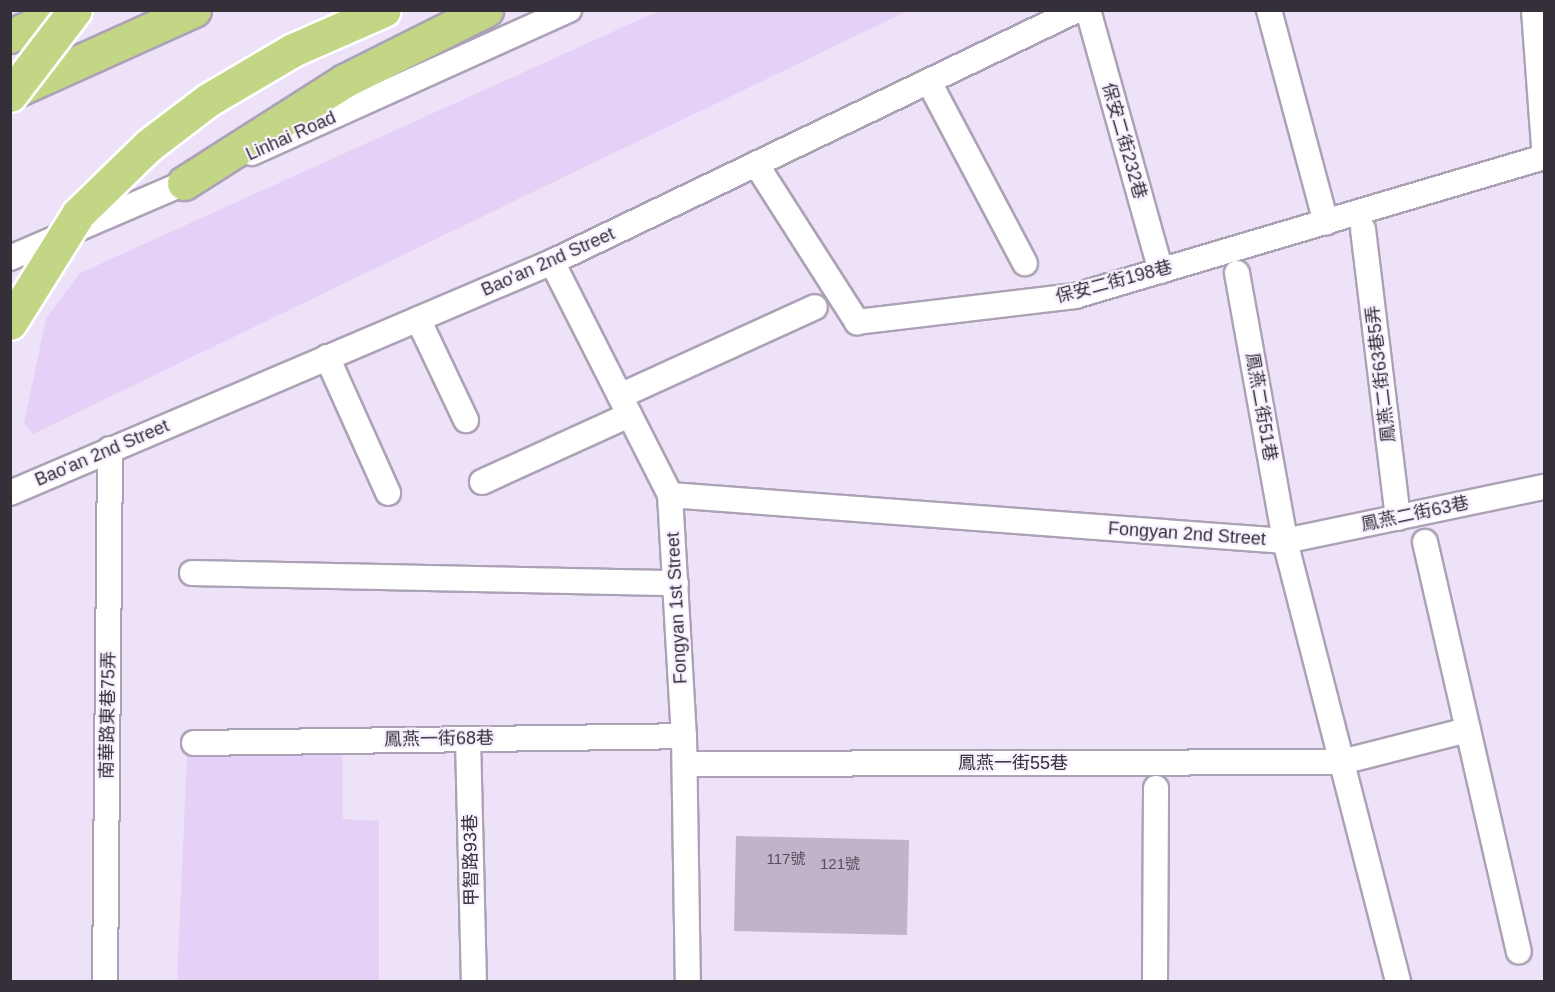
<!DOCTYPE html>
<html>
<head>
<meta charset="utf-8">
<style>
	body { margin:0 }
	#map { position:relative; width:1555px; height:992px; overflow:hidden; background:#ede2f8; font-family:Arial,"Noto Sans TC",sans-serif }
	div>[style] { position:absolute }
	.green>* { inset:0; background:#e5d0f8 }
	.building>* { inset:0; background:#bfb4c9 }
	.roads { filter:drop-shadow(2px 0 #aca2b6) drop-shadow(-2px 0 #aca2b6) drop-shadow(0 2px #aca2b6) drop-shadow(0 -2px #aca2b6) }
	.street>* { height:24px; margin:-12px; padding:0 12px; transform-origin:12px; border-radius:12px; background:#fff }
	.highway>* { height:33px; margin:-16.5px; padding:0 16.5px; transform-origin:16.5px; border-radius:16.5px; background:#c2d686 }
	.bridges { filter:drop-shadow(2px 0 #fff) drop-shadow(-2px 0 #fff) drop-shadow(0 2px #fff) drop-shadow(0 -2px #fff) }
	.highway-bridge>* { height:33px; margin:-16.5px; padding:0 16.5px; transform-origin:16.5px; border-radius:16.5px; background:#c2d686 }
	span { translate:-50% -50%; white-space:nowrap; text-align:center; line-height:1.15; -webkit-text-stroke:4.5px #f8f1ff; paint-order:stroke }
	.number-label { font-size:15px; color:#57505c }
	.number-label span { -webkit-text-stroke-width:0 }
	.street-label { font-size:18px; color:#342f38 }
	.frame { position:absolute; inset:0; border:12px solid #342f38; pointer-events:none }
</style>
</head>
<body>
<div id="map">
	<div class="green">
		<i style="clip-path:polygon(661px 10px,907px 11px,33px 434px,24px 423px,46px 319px,80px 273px)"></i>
		<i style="clip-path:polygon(342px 730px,343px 819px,379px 821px,379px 981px,177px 982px,188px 734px)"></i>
	</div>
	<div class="building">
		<i style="clip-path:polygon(736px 836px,909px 840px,907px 935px,734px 931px)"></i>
	</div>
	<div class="roads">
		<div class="street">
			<i style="left:1088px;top:10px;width:271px;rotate:74.4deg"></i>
			<i style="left:1269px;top:10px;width:220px;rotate:75deg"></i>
			<i style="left:1534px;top:10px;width:137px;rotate:85.8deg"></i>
			<i style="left:929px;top:82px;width:205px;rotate:62.1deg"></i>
			<i style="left:252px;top:153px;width:348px;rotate:-24.3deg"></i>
			<i style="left:756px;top:164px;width:188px;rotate:57.4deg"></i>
			<i style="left:857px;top:322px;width:220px;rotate:-6.8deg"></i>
			<i style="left:1075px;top:296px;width:489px;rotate:-16.5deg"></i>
			<i style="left:1363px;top:229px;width:291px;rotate:83.1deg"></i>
			<i style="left:10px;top:258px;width:205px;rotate:-23.3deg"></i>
			<i style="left:552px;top:262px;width:261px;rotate:63.1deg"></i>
			<i style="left:670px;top:495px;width:241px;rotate:86.7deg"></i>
			<i style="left:684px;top:736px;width:246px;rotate:89.1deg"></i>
			<i style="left:1237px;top:273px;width:272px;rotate:79.8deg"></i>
			<i style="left:1285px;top:541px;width:455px;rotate:75.6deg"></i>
			<i style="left:418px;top:319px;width:112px;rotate:64.6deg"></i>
			<i style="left:327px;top:357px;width:149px;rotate:65.8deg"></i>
			<i style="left:620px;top:396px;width:214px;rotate:-24.5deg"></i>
			<i style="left:482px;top:482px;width:162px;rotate:-24.5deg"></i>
			<i style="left:10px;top:493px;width:589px;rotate:-23.08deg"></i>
			<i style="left:552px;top:262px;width:582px;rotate:-25.64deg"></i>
			<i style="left:670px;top:495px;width:617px;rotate:4.28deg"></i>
			<i style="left:1285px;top:541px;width:265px;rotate:-11.8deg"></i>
			<i style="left:1425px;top:542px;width:420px;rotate:77.1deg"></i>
			<i style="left:192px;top:573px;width:484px;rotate:1.2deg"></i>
			<i style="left:468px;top:739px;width:243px;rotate:88.6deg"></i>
			<i style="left:194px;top:743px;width:490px;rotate:-0.8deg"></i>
			<i style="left:685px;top:764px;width:657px;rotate:-0.17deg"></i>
			<i style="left:1342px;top:762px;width:130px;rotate:-14.3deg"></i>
			<i style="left:105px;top:982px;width:533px;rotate:-89.46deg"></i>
			<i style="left:1155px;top:982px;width:194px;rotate:-89.7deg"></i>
		</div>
		<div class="highway">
			<i style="left:10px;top:36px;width:64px;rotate:-23.8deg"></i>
			<i style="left:10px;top:93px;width:202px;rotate:-24.3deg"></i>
			<i style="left:184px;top:183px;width:190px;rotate:-32.5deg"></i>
			<i style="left:344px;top:81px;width:159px;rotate:-26.6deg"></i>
		</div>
	</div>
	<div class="bridges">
		<div class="highway-bridge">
			<i style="left:10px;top:95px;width:107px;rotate:-52.6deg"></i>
			<i style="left:10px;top:323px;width:128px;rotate:-58deg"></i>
			<i style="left:78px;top:214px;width:99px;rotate:-44.2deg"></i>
			<i style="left:149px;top:145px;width:74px;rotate:-37.3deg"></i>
			<i style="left:208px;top:100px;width:99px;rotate:-30.5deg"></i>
			<i style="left:293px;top:50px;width:99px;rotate:-23.7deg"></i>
		</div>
	</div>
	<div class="number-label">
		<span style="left:786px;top:859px">117號</span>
		<span style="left:840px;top:864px">121號</span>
	</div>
	<div class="street-label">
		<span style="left:291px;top:136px;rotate:-24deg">Linhai Road</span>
		<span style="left:1124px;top:141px;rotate:74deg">保安二街232巷</span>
		<span style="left:548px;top:262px;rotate:-24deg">Bao'an 2nd Street</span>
		<span style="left:1114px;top:282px;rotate:-15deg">保安二街198巷</span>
		<span style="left:1381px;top:374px;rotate:-97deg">鳳燕二街63巷5弄</span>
		<span style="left:1261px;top:407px;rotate:80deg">鳳燕二街51巷</span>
		<span style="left:102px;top:453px;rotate:-23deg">Bao'an 2nd Street</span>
		<span style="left:1415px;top:514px;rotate:-12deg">鳳燕二街63巷</span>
		<span style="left:1187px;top:534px;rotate:4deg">Fongyan 2nd Street</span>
		<span style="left:677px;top:608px;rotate:-93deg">Fongyan 1st Street</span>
		<span style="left:108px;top:715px;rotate:-89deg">南華路東巷75弄</span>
		<span style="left:439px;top:739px;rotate:-1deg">鳳燕一街68巷</span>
		<span style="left:1013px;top:763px">鳳燕一街55巷</span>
		<span style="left:471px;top:860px;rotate:-91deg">甲智路93巷</span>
	</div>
	<div class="frame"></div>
</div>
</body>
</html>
